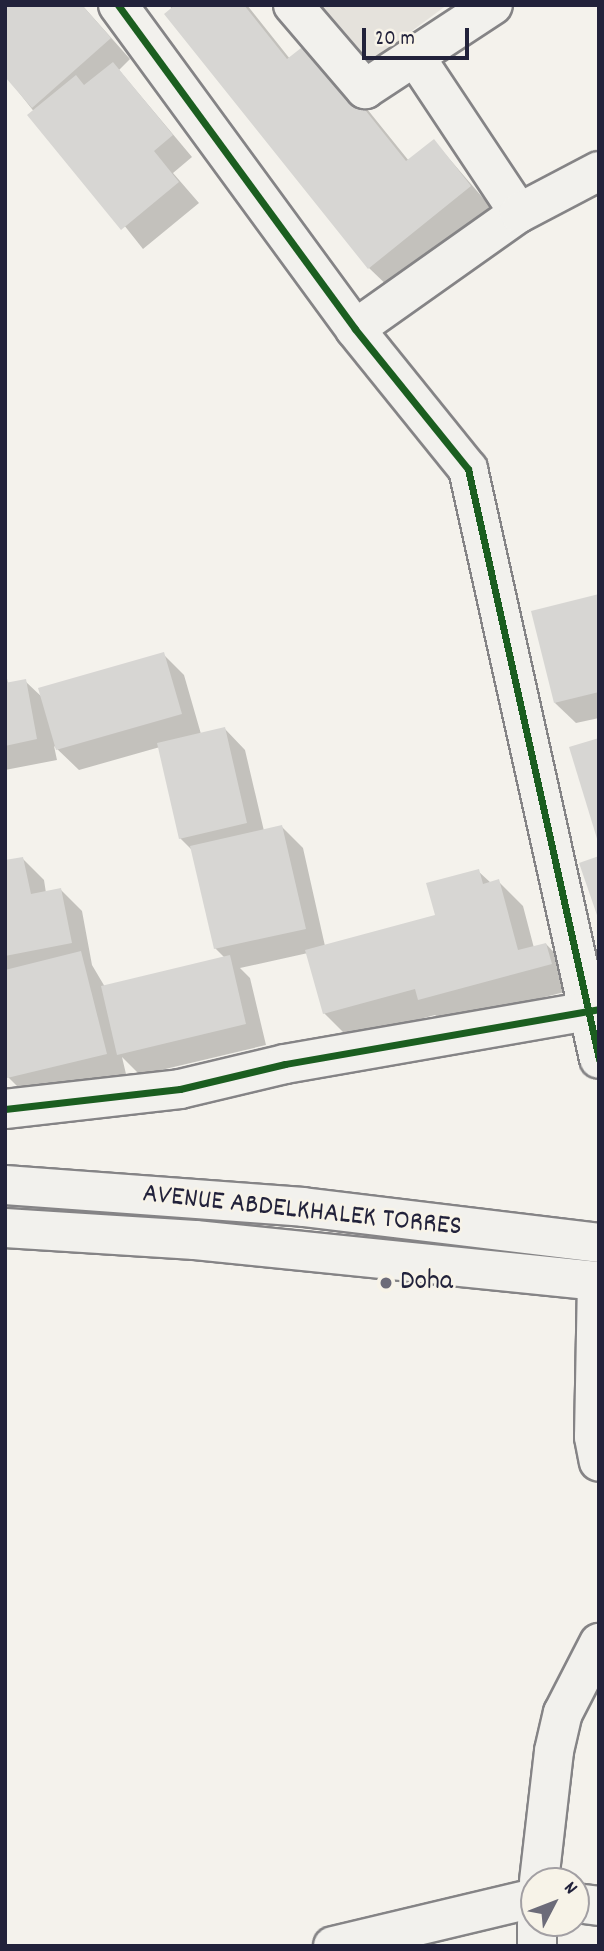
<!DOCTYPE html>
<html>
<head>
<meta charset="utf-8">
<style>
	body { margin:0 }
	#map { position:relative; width:604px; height:1951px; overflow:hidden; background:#f4f2ec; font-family:Dekko,sans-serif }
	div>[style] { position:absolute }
	.built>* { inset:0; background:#e5e2dc }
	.shadow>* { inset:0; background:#0003 }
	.building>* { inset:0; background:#d7d6d3 }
	.roads { filter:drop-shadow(2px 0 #858486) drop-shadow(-2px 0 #858486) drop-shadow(0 2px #858486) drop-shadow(0 -2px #858486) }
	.minor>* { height:38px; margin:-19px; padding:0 19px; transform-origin:19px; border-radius:19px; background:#f2f1ed }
	.cycleway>* { height:7px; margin:-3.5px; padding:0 3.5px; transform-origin:3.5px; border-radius:3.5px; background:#1b5e20 }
	.dots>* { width:19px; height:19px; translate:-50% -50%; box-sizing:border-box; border:4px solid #f7f3e8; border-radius:50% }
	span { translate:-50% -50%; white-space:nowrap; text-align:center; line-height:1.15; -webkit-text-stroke:5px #f7f3e8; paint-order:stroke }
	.street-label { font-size:28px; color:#22223b }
	.poi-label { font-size:28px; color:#22223b }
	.left { translate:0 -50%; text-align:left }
	.frame { position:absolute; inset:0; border:7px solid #22223b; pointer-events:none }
	.north { position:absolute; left:520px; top:1867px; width:70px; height:70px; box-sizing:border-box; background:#f7f3e8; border:2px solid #a29fa3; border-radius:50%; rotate:48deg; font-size:19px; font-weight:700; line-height:28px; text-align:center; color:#22223b }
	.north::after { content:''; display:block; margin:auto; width:24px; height:32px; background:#6c6b79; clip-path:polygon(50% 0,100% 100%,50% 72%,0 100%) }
	.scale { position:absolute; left:362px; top:28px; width:107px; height:32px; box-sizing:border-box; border:4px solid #22223b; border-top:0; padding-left:9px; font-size:21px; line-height:24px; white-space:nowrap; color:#22223b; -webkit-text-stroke:5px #f7f3e8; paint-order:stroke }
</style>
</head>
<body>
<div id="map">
	<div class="built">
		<i style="clip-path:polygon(309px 5px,447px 5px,359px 70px)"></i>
	</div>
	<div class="shadow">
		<i style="clip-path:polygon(82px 5px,130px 59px,119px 70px,192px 157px,173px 173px,199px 203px,143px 249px,5px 75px)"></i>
		<i style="clip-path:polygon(169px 5px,247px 5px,290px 59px,334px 68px,409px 161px,434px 141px,495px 212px,394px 292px,369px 268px)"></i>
		<i style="clip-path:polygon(599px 596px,599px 718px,576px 723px,555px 703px)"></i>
		<i style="clip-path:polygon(163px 654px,184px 675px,201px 734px,225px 729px,245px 750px,264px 831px,282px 827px,303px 848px,325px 946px,437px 917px,478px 871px,491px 883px,498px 881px,523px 906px,534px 948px,546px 944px,570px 969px,576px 989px,444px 1023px,435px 1015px,349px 1038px,324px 1013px,308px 953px,240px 968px,250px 978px,266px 1045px,140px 1075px,122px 1057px,126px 1074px,29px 1098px,8px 1077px,5px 1066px,5px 862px,23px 859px,44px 880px,46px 893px,61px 890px,82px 911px,92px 965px,105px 987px,225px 958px,215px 948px,193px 851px,180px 838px,160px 747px,79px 770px,54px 746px,57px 760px,5px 770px,5px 667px,8px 684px,25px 681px,44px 699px)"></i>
	</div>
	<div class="building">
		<i style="clip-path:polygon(5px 5px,82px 5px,111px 38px,32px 108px,5px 77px)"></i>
		<i style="clip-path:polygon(175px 5px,244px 5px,287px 59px,310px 41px,406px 161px,434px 139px,471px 186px,368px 269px,164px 14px)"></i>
		<i style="clip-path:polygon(113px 62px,173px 135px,154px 151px,179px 182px,121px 230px,27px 115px,76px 75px,84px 85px)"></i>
		<i style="clip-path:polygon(599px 594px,599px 692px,554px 703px,531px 611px)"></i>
		<i style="clip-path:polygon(164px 652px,182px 714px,56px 750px,38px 688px)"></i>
		<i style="clip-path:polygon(26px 679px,37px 739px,5px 746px,5px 683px)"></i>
		<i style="clip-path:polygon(225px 727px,247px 823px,179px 839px,157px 743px)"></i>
		<i style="clip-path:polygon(599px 738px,599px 842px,598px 842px,569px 747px)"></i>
		<i style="clip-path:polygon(282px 825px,306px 929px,214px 949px,190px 846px)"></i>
		<i style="clip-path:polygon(599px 856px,599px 918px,598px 918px,579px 863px)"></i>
		<i style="clip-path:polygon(23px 857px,31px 894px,61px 888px,72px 943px,5px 956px,5px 860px)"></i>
		<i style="clip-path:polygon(479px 869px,483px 884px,499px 879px,518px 950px,546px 943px,552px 964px,418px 1000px,415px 989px,323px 1014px,305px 950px,435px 915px,426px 883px)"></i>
		<i style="clip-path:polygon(81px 951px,107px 1054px,7px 1078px,5px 970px)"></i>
		<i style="clip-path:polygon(230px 955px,246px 1024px,117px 1055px,101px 986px)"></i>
	</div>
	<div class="roads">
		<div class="minor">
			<i style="left:118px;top:5px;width:401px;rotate:53.8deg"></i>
			<i style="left:355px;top:329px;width:180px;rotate:51.1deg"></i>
			<i style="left:468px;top:469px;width:604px;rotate:77.48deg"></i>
			<i style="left:293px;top:5px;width:111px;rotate:49.4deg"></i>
			<i style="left:365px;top:89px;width:153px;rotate:-33.3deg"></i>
			<i style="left:416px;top:58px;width:186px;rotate:56.4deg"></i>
			<i style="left:355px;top:329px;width:201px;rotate:-35.3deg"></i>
			<i style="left:519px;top:213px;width:90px;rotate:-27.7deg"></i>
			<i style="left:5px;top:1109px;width:176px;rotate:-6.5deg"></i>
			<i style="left:180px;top:1089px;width:108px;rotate:-13.4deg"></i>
			<i style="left:285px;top:1064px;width:319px;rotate:-9.9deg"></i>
			<i style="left:5px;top:1185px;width:299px;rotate:4.2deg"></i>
			<i style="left:303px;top:1207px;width:298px;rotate:6.9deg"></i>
			<i style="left:5px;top:1228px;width:190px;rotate:3.6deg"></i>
			<i style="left:195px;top:1240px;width:406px;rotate:5.8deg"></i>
			<i style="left:597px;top:1281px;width:156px;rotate:91.1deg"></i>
			<i style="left:594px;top:1437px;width:25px;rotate:79deg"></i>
			<i style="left:539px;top:1881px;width:131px;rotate:-83.4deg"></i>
			<i style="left:554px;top:1751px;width:39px;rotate:-77deg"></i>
			<i style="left:563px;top:1713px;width:79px;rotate:-62.8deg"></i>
			<i style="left:576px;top:1903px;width:23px;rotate:7deg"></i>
			<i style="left:537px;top:1923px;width:23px;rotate:90deg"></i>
			<i style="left:333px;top:1946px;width:207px;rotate:-13.4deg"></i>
		</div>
	</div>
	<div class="cycleway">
		<i style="left:118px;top:5px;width:401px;rotate:53.8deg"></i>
		<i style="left:355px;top:329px;width:180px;rotate:51.1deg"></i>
		<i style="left:468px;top:469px;width:604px;rotate:77.48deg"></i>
		<i style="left:5px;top:1109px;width:176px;rotate:-6.5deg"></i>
		<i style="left:180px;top:1089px;width:108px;rotate:-13.4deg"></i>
		<i style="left:285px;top:1064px;width:319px;rotate:-9.9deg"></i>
	</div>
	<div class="dots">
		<i style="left:386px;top:1283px;background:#6c6b79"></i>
	</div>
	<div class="street-label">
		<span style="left:302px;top:1212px;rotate:6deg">AVENUE ABDELKHALEK TORRES</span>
	</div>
	<div class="poi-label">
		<span class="left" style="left:400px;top:1283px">Doha</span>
	</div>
	<div class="frame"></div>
	<div class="north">N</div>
	<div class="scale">20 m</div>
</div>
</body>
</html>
